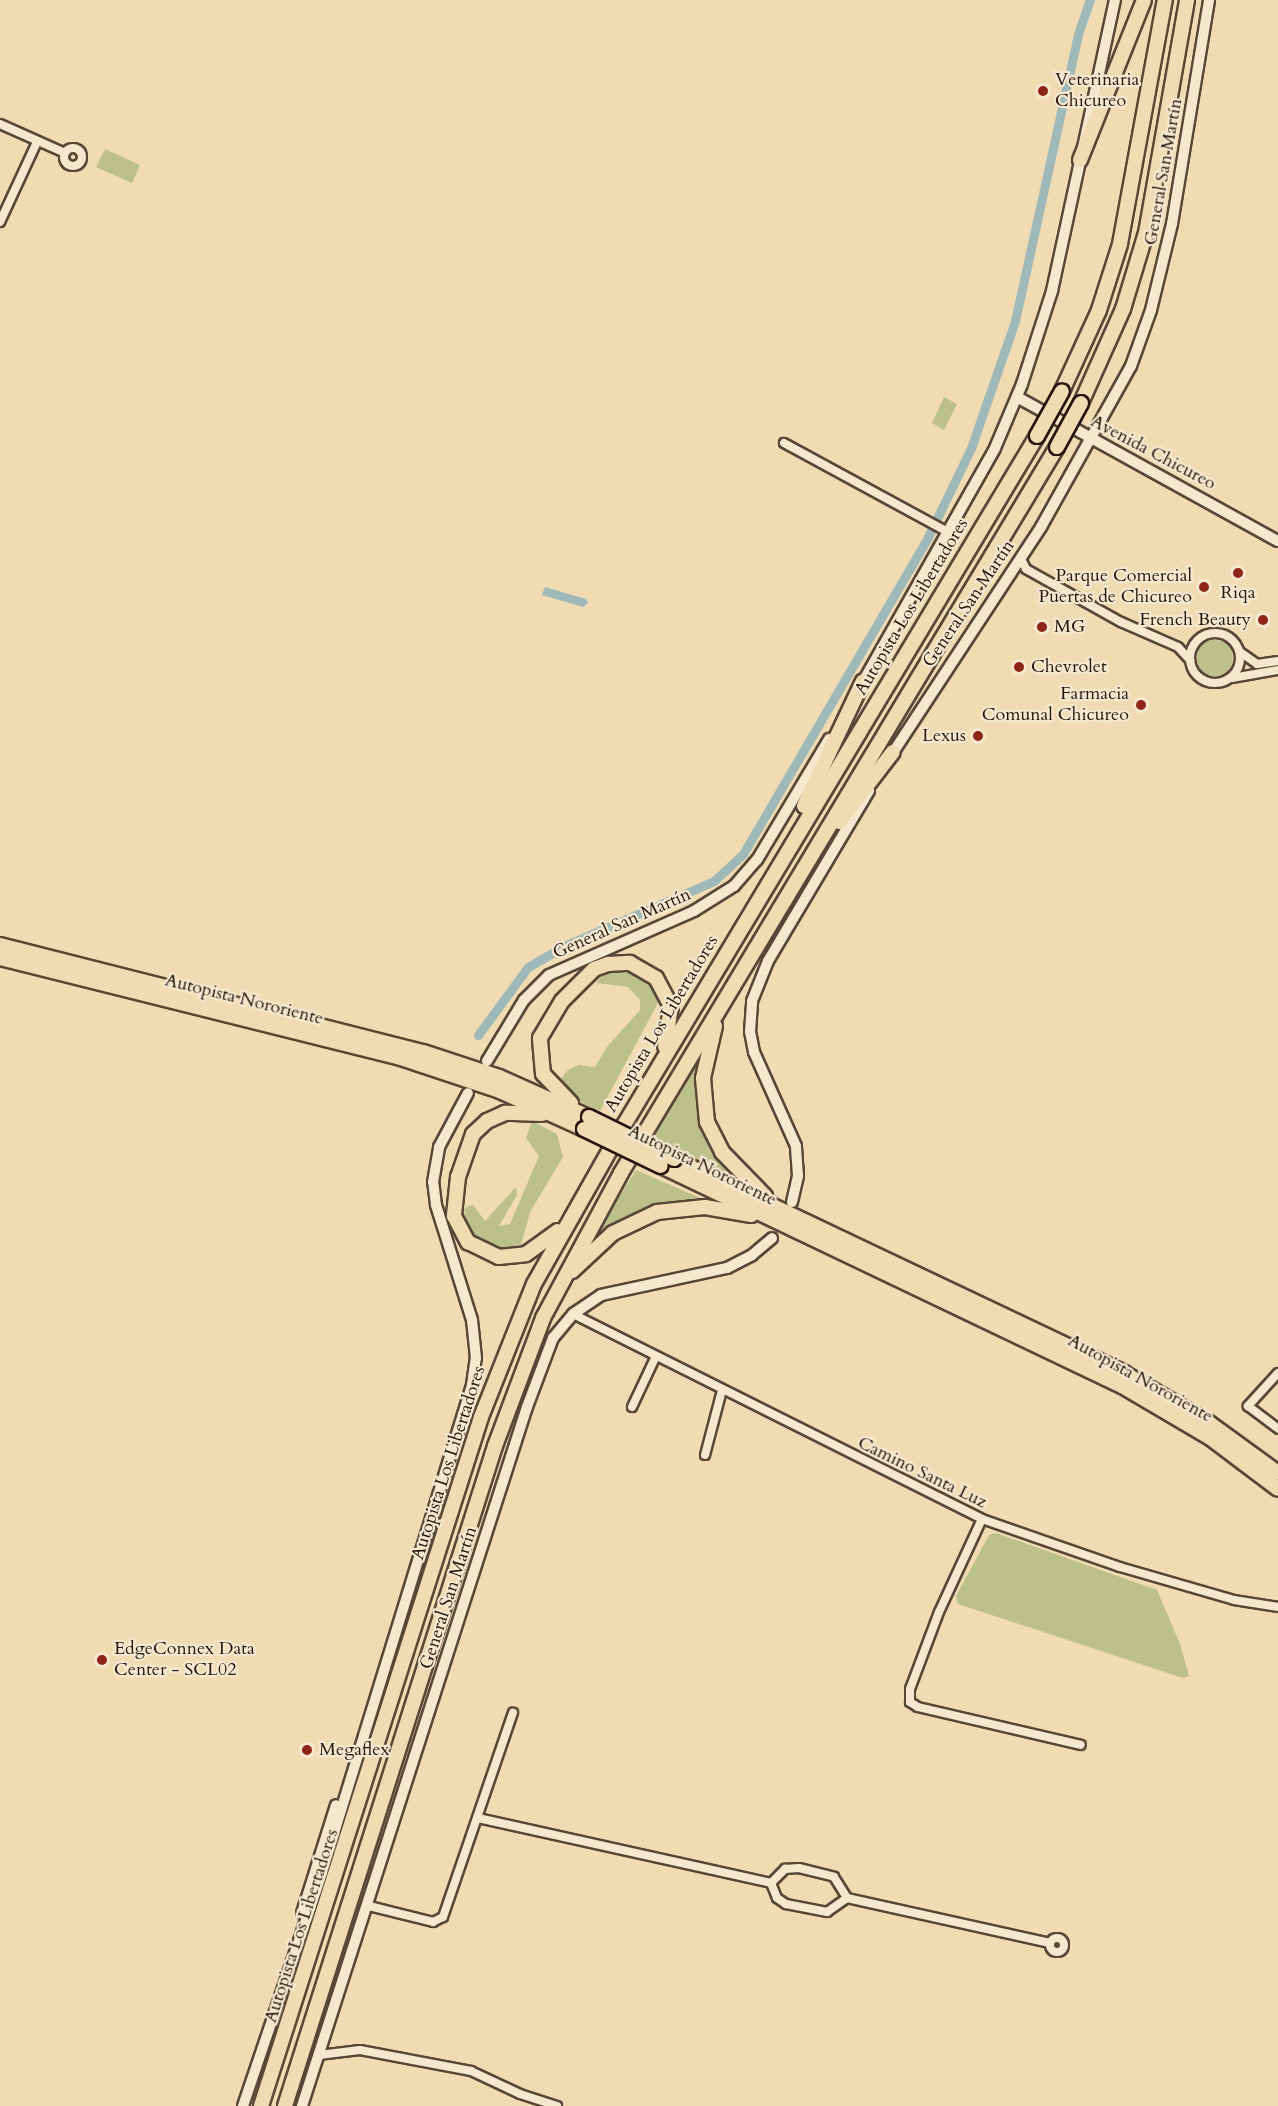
<!DOCTYPE html>
<html>
<head>
<meta charset="utf-8">
<style>
	body { margin:0 }
	#map { position:relative; width:1278px; height:2106px; overflow:hidden; background:#f1dbb3; font-family:Cardo,serif }
	div>[style] { position:absolute }
	.green>* { inset:0; background:#bcc08b }
	.round { border-radius:50% }
	.water>* { inset:0; background:#9fb8b8 }
	.canal>* { height:9px; margin:-4.5px; padding:0 4.5px; transform-origin:4.5px; border-radius:4.5px; background:#9fb8b8 }
	.roads { filter:drop-shadow(2px 0 #584636) drop-shadow(-2px 0 #584636) drop-shadow(0 2px #584636) drop-shadow(0 -2px #584636) }
	.street>* { height:8px; margin:-4px; padding:0 4px; transform-origin:4px; border-radius:4px; background:#f6e8ce }
	.street>.ring { margin:-4px; padding:0; box-sizing:content-box; background:none; border:8px solid #f6e8ce; border-radius:50% }
	.secondary>* { height:10px; margin:-5px; padding:0 5px; transform-origin:5px; border-radius:5px; background:#f6e8ce }
	.highway>* { height:14px; margin:-7px; padding:0 7px; transform-origin:7px; border-radius:7px; background:#f1dbb3 }
	.bridges { filter:drop-shadow(2px 0 #25150c) drop-shadow(-2px 0 #25150c) drop-shadow(0 2px #25150c) drop-shadow(0 -2px #25150c) }
	.highway-bridge>* { height:14px; margin:-7px; padding:0 7px; transform-origin:7px; border-radius:7px; background:#f1dbb3 }
	.dots>* { width:16px; height:16px; translate:-50% -50%; box-sizing:border-box; border:3px solid #f6e8ce; border-radius:50% }
	span { translate:-50% -50%; white-space:nowrap; text-align:center; line-height:1.15; -webkit-text-stroke:4.5px #f6e8ce; paint-order:stroke }
	.poi-label { font-size:18px; color:#25150c }
	.left { translate:0 -50%; text-align:left }
	.right { translate:-100% -50%; text-align:right }
	.street-label { font-size:18px; color:#25150c }
</style>
</head>
<body>
<div id="map">
	<div class="green">
		<i style="clip-path:polygon(105px 149px,140px 165px,132px 183px,96px 167px)"></i>
		<i style="clip-path:polygon(944px 397px,957px 404px,944px 430px,932px 423px)"></i>
		<i class="round" style="left:1197px;top:640px;width:36px;height:36px"></i>
		<i style="clip-path:polygon(606px 971px,633px 971px,655px 985px,660px 999px,600px 1111px,572px 1098px,558px 1082px,568px 1070px,579px 1065px,595px 1067px,607px 1047px,640px 1010px,640px 1000px,628px 987px,596px 983px)"></i>
		<i style="clip-path:polygon(708px 1042px,698px 1096px,740px 1176px,737px 1183px,653px 1138px)"></i>
		<i style="clip-path:polygon(532px 1121px,557px 1134px,563px 1157px,530px 1212px,521px 1245px,497px 1251px,468px 1231px,464px 1208px,473px 1205px,485px 1221px,516px 1187px,517px 1195px,499px 1226px,510px 1224px,539px 1156px,526px 1138px)"></i>
		<i style="clip-path:polygon(636px 1170px,707px 1201px,645px 1211px,584px 1252px)"></i>
		<i style="clip-path:polygon(996px 1533px,1157px 1590px,1180px 1644px,1189px 1676px,1183px 1678px,958px 1604px,956px 1596px,989px 1535px)"></i>
	</div>
	<div class="water">
		<i style="clip-path:polygon(545px 587px,586px 599px,588px 603px,583px 607px,542px 595px)"></i>
	</div>
	<div class="canal">
		<i style="left:478px;top:1035px;width:84px;rotate:-53.7deg"></i>
		<i style="left:528px;top:967px;width:39px;rotate:-30deg"></i>
		<i style="left:562px;top:947px;width:166px;rotate:-23.5deg"></i>
		<i style="left:714px;top:881px;width:40px;rotate:-43deg"></i>
		<i style="left:743px;top:854px;width:367px;rotate:-59.7deg"></i>
		<i style="left:928px;top:537px;width:99px;rotate:-64.2deg"></i>
		<i style="left:971px;top:448px;width:134px;rotate:-70.9deg"></i>
		<i style="left:1015px;top:321px;width:294px;rotate:-77.6deg"></i>
		<i style="left:1078px;top:34px;width:36px;rotate:-71deg"></i>
	</div>
	<div class="roads">
		<div class="street">
			<i style="left:0;top:124px;width:71px;rotate:24deg"></i>
			<i class="ring" style="left:64px;top:148px;width:10px;height:10px"></i>
			<i style="left:0;top:222px;width:88px;rotate:-65.2deg"></i>
			<i style="left:784px;top:443px;width:189px;rotate:28.5deg"></i>
			<i style="left:1021px;top:559px;width:11px;rotate:63deg"></i>
			<i style="left:1026px;top:569px;width:109px;rotate:29.2deg"></i>
			<i style="left:1121px;top:622px;width:62px;rotate:23.7deg"></i>
			<i style="left:1178px;top:647px;width:18px;rotate:47deg"></i>
			<i class="ring" style="left:1190px;top:633px;width:42px;height:42px"></i>
			<i style="left:1240px;top:652px;width:21px;rotate:35deg"></i>
			<i style="left:1257px;top:664px;width:21px;rotate:-8deg"></i>
			<i style="left:1232px;top:678px;width:47px;rotate:-9.9deg"></i>
			<i style="left:573px;top:1314px;width:457px;rotate:26.6deg"></i>
			<i style="left:982px;top:1519px;width:146px;rotate:19.2deg"></i>
			<i style="left:1120px;top:1567px;width:119px;rotate:16.1deg"></i>
			<i style="left:1234px;top:1600px;width:45px;rotate:9deg"></i>
			<i style="left:1278px;top:1373px;width:45px;rotate:132.3deg"></i>
			<i style="left:1248px;top:1406px;width:38px;rotate:37deg"></i>
			<i style="left:632px;top:1407px;width:56px;rotate:-64.8deg"></i>
			<i style="left:705px;top:1455px;width:67px;rotate:-75.3deg"></i>
			<i style="left:982px;top:1519px;width:102px;rotate:114.8deg"></i>
			<i style="left:939px;top:1612px;width:82px;rotate:110.6deg"></i>
			<i style="left:910px;top:1689px;width:13px;rotate:90deg"></i>
			<i style="left:910px;top:1702px;width:9px;rotate:32deg"></i>
			<i style="left:918px;top:1707px;width:167px;rotate:13.1deg"></i>
			<i style="left:478px;top:1818px;width:300px;rotate:12.5deg"></i>
			<i style="left:771px;top:1883px;width:20px;rotate:-45deg"></i>
			<i style="left:785px;top:1869px;width:14px;rotate:-4deg"></i>
			<i style="left:799px;top:1868px;width:36px;rotate:14deg"></i>
			<i style="left:834px;top:1877px;width:25px;rotate:58deg"></i>
			<i style="left:771px;top:1883px;width:16px;rotate:68deg"></i>
			<i style="left:777px;top:1898px;width:11px;rotate:34deg"></i>
			<i style="left:786px;top:1904px;width:42px;rotate:11deg"></i>
			<i style="left:827px;top:1912px;width:24px;rotate:-35deg"></i>
			<i style="left:847px;top:1898px;width:208px;rotate:12.5deg"></i>
			<i style="left:369px;top:1906px;width:66px;rotate:14deg"></i>
			<i style="left:433px;top:1922px;width:11px;rotate:-27deg"></i>
			<i style="left:443px;top:1917px;width:216px;rotate:-71.1deg"></i>
			<i class="ring" style="left:1050px;top:1938px;width:6px;height:6px"></i>
			<i style="left:319px;top:2055px;width:41px;rotate:-7deg"></i>
			<i style="left:360px;top:2050px;width:113px;rotate:10.7deg"></i>
			<i style="left:471px;top:2071px;width:54px;rotate:25.1deg"></i>
			<i style="left:520px;top:2094px;width:39px;rotate:18deg"></i>
		</div>
		<div class="secondary">
			<i style="left:1017px;top:397px;width:298px;rotate:28.9deg"></i>
			<i style="left:860px;top:687px;width:274px;rotate:-60.5deg"></i>
			<i style="left:995px;top:448px;width:69px;rotate:-67.1deg"></i>
			<i style="left:1022px;top:384px;width:98px;rotate:-72.1deg"></i>
			<i style="left:1052px;top:291px;width:298px;rotate:-77.8deg"></i>
			<i style="left:890px;top:757px;width:275px;rotate:-56.7deg"></i>
			<i style="left:1041px;top:527px;width:184px;rotate:-60.8deg"></i>
			<i style="left:1131px;top:366px;width:59px;rotate:-70.3deg"></i>
			<i style="left:1151px;top:310px;width:89px;rotate:-76.3deg"></i>
			<i style="left:1172px;top:224px;width:227px;rotate:-80.6deg"></i>
			<i style="left:487px;top:1061px;width:71px;rotate:-58.8deg"></i>
			<i style="left:524px;top:1000px;width:35px;rotate:-45deg"></i>
			<i style="left:549px;top:975px;width:158px;rotate:-23.8deg"></i>
			<i style="left:694px;top:911px;width:47px;rotate:-32deg"></i>
			<i style="left:734px;top:886px;width:35px;rotate:-49deg"></i>
			<i style="left:757px;top:860px;width:141px;rotate:-59.2deg"></i>
			<i style="left:792px;top:1202px;width:27px;rotate:-77deg"></i>
			<i style="left:798px;top:1176px;width:30px;rotate:-94deg"></i>
			<i style="left:796px;top:1146px;width:103px;rotate:-114.1deg"></i>
			<i style="left:754px;top:1052px;width:20px;rotate:-101deg"></i>
			<i style="left:750px;top:1032px;width:31px;rotate:-86deg"></i>
			<i style="left:752px;top:1001px;width:43px;rotate:-68.2deg"></i>
			<i style="left:768px;top:961px;width:198px;rotate:-59.3deg"></i>
			<i style="left:302px;top:1913px;width:113px;rotate:-72.5deg"></i>
			<i style="left:243px;top:2106px;width:247px;rotate:-71.3deg"></i>
			<i style="left:322px;top:1872px;width:510px;rotate:-72.88deg"></i>
			<i style="left:472px;top:1385px;width:27px;rotate:-82deg"></i>
			<i style="left:476px;top:1358px;width:38px;rotate:-96deg"></i>
			<i style="left:472px;top:1320px;width:121px;rotate:-107.4deg"></i>
			<i style="left:436px;top:1205px;width:23px;rotate:-97deg"></i>
			<i style="left:433px;top:1182px;width:36px;rotate:-80deg"></i>
			<i style="left:439px;top:1147px;width:61px;rotate:-61.8deg"></i>
			<i style="left:302px;top:2106px;width:734px;rotate:-72.16deg"></i>
			<i style="left:527px;top:1407px;width:74px;rotate:-69.4deg"></i>
			<i style="left:553px;top:1338px;width:31px;rotate:-50deg"></i>
			<i style="left:573px;top:1314px;width:34px;rotate:-34deg"></i>
			<i style="left:601px;top:1295px;width:129px;rotate:-12.1deg"></i>
			<i style="left:727px;top:1268px;width:28px;rotate:-27deg"></i>
			<i style="left:752px;top:1255px;width:26px;rotate:-40deg"></i>
		</div>
		<div class="highway">
			<i style="left:1080px;top:160px;width:172px;rotate:-68.2deg"></i>
			<i style="left:1062px;top:391px;width:89px;rotate:-65.4deg"></i>
			<i style="left:1099px;top:310px;width:69px;rotate:-72.3deg"></i>
			<i style="left:1120px;top:244px;width:248px;rotate:-79.6deg"></i>
			<i style="left:1081px;top:403px;width:103px;rotate:-65.9deg"></i>
			<i style="left:1123px;top:309px;width:79px;rotate:-73.2deg"></i>
			<i style="left:1146px;top:233px;width:237px;rotate:-80deg"></i>
			<i style="left:804px;top:806px;width:138px;rotate:-64.7deg"></i>
			<i style="left:839px;top:822px;width:88px;rotate:-52.4deg"></i>
			<i style="left:0;top:945px;width:436px;rotate:14.2deg"></i>
			<i style="left:423px;top:1052px;width:80px;rotate:18.2deg"></i>
			<i style="left:499px;top:1077px;width:98px;rotate:24deg"></i>
			<i style="left:0;top:958px;width:410px;rotate:14deg"></i>
			<i style="left:398px;top:1057px;width:108px;rotate:18.4deg"></i>
			<i style="left:500px;top:1091px;width:92px;rotate:24.3deg"></i>
			<i style="left:715px;top:1026px;width:53px;rotate:103deg"></i>
			<i style="left:703px;top:1078px;width:44px;rotate:84.8deg"></i>
			<i style="left:707px;top:1122px;width:34px;rotate:63deg"></i>
			<i style="left:722px;top:1152px;width:62px;rotate:45.7deg"></i>
			<i style="left:571px;top:1103px;width:40px;rotate:-134deg"></i>
			<i style="left:543px;top:1074px;width:36px;rotate:-95deg"></i>
			<i style="left:540px;top:1038px;width:43px;rotate:-59.3deg"></i>
			<i style="left:562px;top:1001px;width:45px;rotate:-45deg"></i>
			<i style="left:594px;top:969px;width:15px;rotate:-20deg"></i>
			<i style="left:608px;top:964px;width:22px;rotate:-3deg"></i>
			<i style="left:630px;top:963px;width:30px;rotate:30deg"></i>
			<i style="left:656px;top:978px;width:32px;rotate:62deg"></i>
			<i style="left:671px;top:1006px;width:41px;rotate:98.3deg"></i>
			<i style="left:542px;top:1114px;width:37px;rotate:-178deg"></i>
			<i style="left:505px;top:1113px;width:20px;rotate:156deg"></i>
			<i style="left:487px;top:1121px;width:19px;rotate:137deg"></i>
			<i style="left:473px;top:1134px;width:46px;rotate:109.2deg"></i>
			<i style="left:458px;top:1177px;width:39px;rotate:96deg"></i>
			<i style="left:454px;top:1216px;width:30px;rotate:62deg"></i>
			<i style="left:468px;top:1242px;width:34px;rotate:26deg"></i>
			<i style="left:499px;top:1257px;width:27px;rotate:-6deg"></i>
			<i style="left:526px;top:1254px;width:39px;rotate:-36deg"></i>
			<i style="left:674px;top:1159px;width:498px;rotate:25.4deg"></i>
			<i style="left:1124px;top:1373px;width:99px;rotate:30.5deg"></i>
			<i style="left:1209px;top:1423px;width:85px;rotate:35.9deg"></i>
			<i style="left:661px;top:1166px;width:511px;rotate:25.51deg"></i>
			<i style="left:1122px;top:1386px;width:101px;rotate:30.4deg"></i>
			<i style="left:1209px;top:1437px;width:86px;rotate:37deg"></i>
			<i style="left:572px;top:1271px;width:56px;rotate:-42.8deg"></i>
			<i style="left:613px;top:1233px;width:49px;rotate:-25.5deg"></i>
			<i style="left:657px;top:1212px;width:48px;rotate:-5.9deg"></i>
			<i style="left:705px;top:1207px;width:47px;rotate:9.9deg"></i>
			<i style="left:261px;top:2106px;width:723px;rotate:-72.29deg"></i>
			<i style="left:481px;top:1417px;width:143px;rotate:-68.3deg"></i>
			<i style="left:534px;top:1284px;width:183px;rotate:-60.5deg"></i>
			<i style="left:624px;top:1125px;width:803px;rotate:-59.06deg"></i>
			<i style="left:285px;top:2106px;width:693px;rotate:-72.35deg"></i>
			<i style="left:495px;top:1446px;width:137px;rotate:-69.4deg"></i>
			<i style="left:543px;top:1318px;width:165px;rotate:-61.7deg"></i>
			<i style="left:621px;top:1173px;width:847px;rotate:-59.01deg"></i>
		</div>
	</div>
	<div class="bridges">
		<div class="highway-bridge">
			<i style="left:1037px;top:436px;width:51px;rotate:-60.9deg"></i>
			<i style="left:1057px;top:447px;width:50px;rotate:-61.4deg"></i>
			<i style="left:589px;top:1117px;width:95px;rotate:26.3deg"></i>
			<i style="left:584px;top:1129px;width:85px;rotate:25.7deg"></i>
		</div>
	</div>
	<div class="dots">
		<i style="left:1043px;top:91px;background:#8f2418"></i>
		<i style="left:1238px;top:573px;background:#8f2418"></i>
		<i style="left:1204px;top:587px;background:#8f2418"></i>
		<i style="left:1263px;top:620px;background:#8f2418"></i>
		<i style="left:1042px;top:627px;background:#8f2418"></i>
		<i style="left:1019px;top:667px;background:#8f2418"></i>
		<i style="left:1141px;top:705px;background:#8f2418"></i>
		<i style="left:978px;top:736px;background:#8f2418"></i>
		<i style="left:102px;top:1660px;background:#8f2418"></i>
		<i style="left:307px;top:1750px;background:#8f2418"></i>
	</div>
	<div class="poi-label">
		<span class="left" style="left:1055px;top:91px">Veterinaria<br>Chicureo</span>
		<span class="right" style="left:1192px;top:587px">Parque Comercial<br>Puertas de Chicureo</span>
		<span style="left:1238px;top:593px">Riqa</span>
		<span class="right" style="left:1251px;top:620px">French Beauty</span>
		<span class="left" style="left:1054px;top:627px">MG</span>
		<span class="left" style="left:1031px;top:667px">Chevrolet</span>
		<span class="right" style="left:1129px;top:705px">Farmacia<br>Comunal Chicureo</span>
		<span class="right" style="left:966px;top:736px">Lexus</span>
		<span class="left" style="left:114px;top:1660px">EdgeConnex Data<br>Center - SCL02</span>
		<span class="left" style="left:319px;top:1750px">Megaflex</span>
	</div>
	<div class="street-label">
		<span style="left:1164px;top:172px;rotate:-80deg">General San Martín</span>
		<span style="left:1153px;top:453px;rotate:28deg">Avenida Chicureo</span>
		<span style="left:969px;top:604px;rotate:-56deg">General San Martín</span>
		<span style="left:912px;top:607px;rotate:-59deg">Autopista Los Libertadores</span>
		<span style="left:622px;top:924px;rotate:-24deg">General San Martín</span>
		<span style="left:244px;top:1000px;rotate:14deg">Autopista Nororiente</span>
		<span style="left:662px;top:1024px;rotate:-59deg">Autopista Los Libertadores</span>
		<span style="left:702px;top:1166px;rotate:26deg">Autopista Nororiente</span>
		<span style="left:1140px;top:1379px;rotate:29deg">Autopista Nororiente</span>
		<span style="left:449px;top:1463px;rotate:-72deg">Autopista Los Libertadores</span>
		<span style="left:922px;top:1473px;rotate:26deg">Camino Santa Luz</span>
		<span style="left:449px;top:1598px;rotate:-72deg">General San Martín</span>
		<span style="left:302px;top:1926px;rotate:-72deg">Autopista Los Libertadores</span>
	</div>
</div>
</body>
</html>
